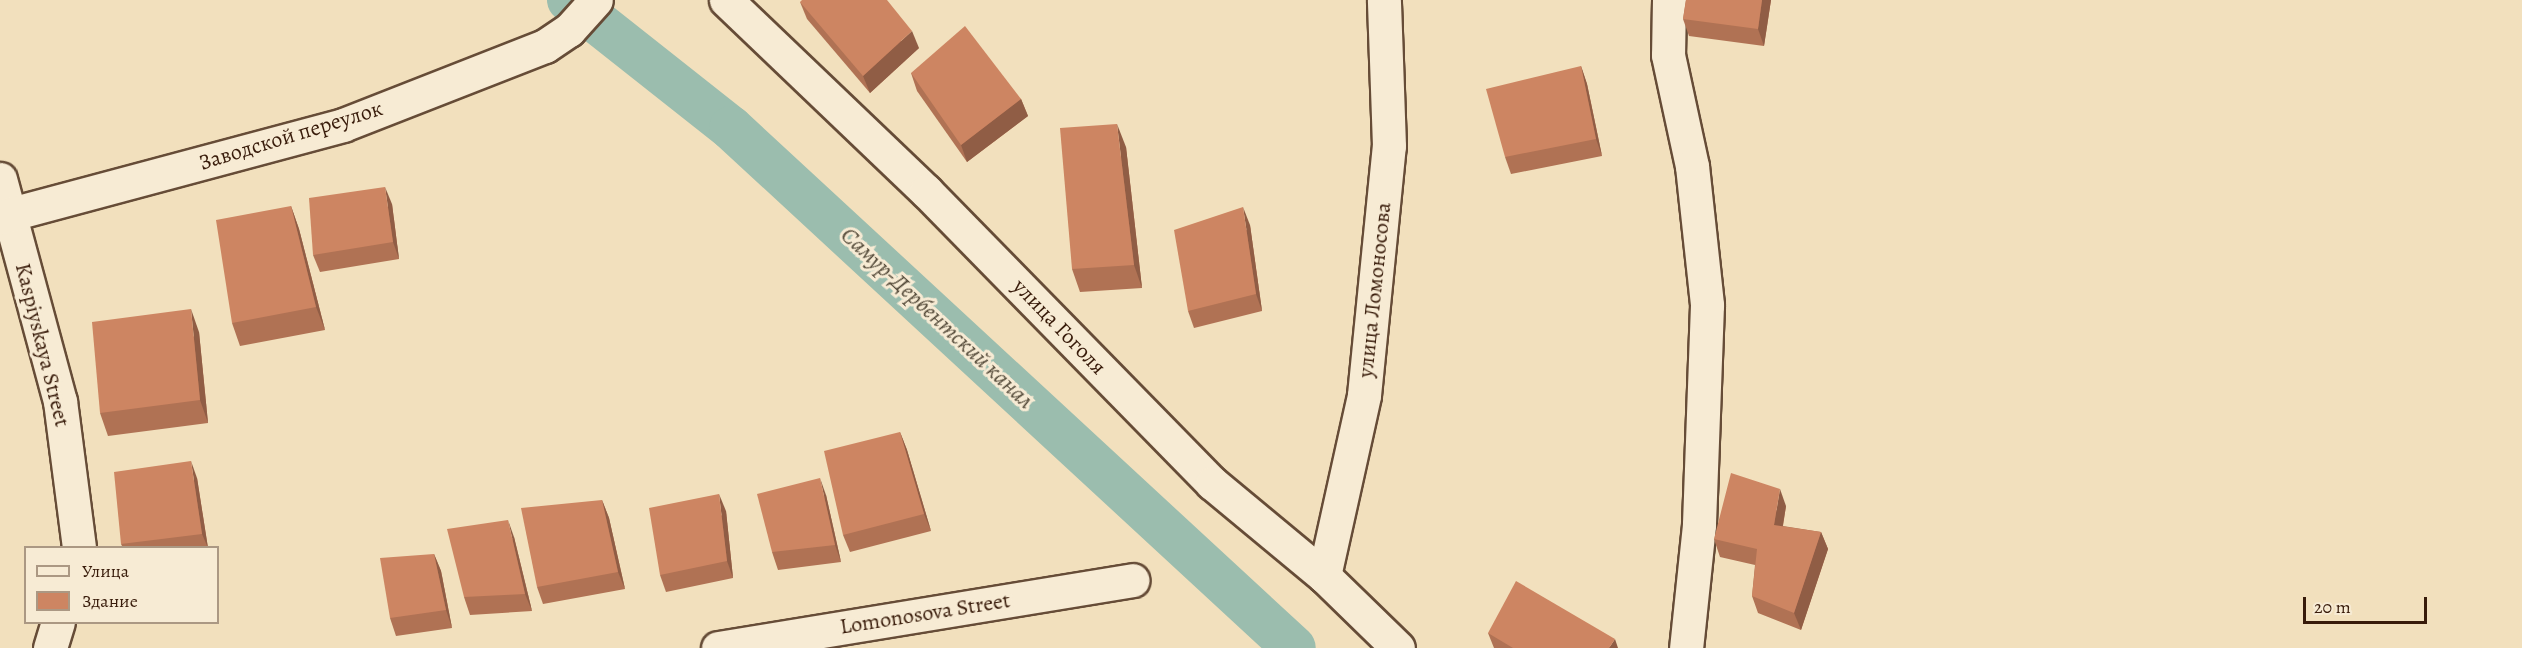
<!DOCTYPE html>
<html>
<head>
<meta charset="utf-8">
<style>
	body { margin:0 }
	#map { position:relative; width:2522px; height:648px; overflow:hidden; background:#f2e0bd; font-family:Alegreya,serif }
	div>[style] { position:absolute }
	.canal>* { height:44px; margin:-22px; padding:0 22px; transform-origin:22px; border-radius:22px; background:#9bbdae }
	.roads { filter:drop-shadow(2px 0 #664c37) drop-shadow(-2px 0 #664c37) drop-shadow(0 2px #664c37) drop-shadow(0 -2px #664c37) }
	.minor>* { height:33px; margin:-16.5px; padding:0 16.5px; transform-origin:16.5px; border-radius:16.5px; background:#f7ebd4 }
	.wall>* { inset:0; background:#b07254 }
	.shaded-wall>* { inset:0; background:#905d45 }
	.building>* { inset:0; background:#cd8562 }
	span { translate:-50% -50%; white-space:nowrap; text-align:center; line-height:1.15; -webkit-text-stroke:6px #f7ebd4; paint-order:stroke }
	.street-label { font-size:22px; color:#381b0a }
	.water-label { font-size:24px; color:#564c3b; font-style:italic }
	.legend { position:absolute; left:24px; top:546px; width:195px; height:78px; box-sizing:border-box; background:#f7ebd4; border:2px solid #ab9883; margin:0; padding:8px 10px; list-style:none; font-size:18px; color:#381b0a }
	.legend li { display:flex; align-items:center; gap:12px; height:30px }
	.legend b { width:30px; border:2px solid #ab9883 }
	.scale { position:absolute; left:2303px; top:597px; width:124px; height:27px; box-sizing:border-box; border:3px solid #381b0a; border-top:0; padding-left:8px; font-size:18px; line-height:21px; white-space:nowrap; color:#381b0a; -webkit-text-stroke:4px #f7ebd4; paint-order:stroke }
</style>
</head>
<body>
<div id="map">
	<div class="canal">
		<i style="left:569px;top:0;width:206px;rotate:38.3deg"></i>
		<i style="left:731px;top:128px;width:766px;rotate:42.73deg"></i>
	</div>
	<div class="roads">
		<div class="minor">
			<i style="left:726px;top:0;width:277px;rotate:43.7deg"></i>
			<i style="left:926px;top:191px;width:409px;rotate:45.6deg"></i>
			<i style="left:1212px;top:483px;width:146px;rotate:39.7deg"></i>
			<i style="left:1324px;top:576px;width:103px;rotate:44.2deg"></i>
			<i style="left:1669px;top:0;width:55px;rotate:91deg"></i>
			<i style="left:1668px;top:55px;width:114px;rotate:77.8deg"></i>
			<i style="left:1692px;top:166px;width:140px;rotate:83.8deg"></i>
			<i style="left:1707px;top:305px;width:220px;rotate:92.1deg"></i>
			<i style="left:1699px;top:525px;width:124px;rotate:96deg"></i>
			<i style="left:0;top:179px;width:230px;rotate:74.9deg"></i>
			<i style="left:60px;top:401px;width:148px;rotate:82.6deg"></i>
			<i style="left:0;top:217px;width:355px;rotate:-15deg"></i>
			<i style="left:343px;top:125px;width:217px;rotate:-21.4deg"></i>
			<i style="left:545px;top:46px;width:29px;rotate:-34deg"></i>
			<i style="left:569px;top:30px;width:40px;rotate:-48deg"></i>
			<i style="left:1324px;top:576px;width:185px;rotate:-77.5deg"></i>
			<i style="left:1364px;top:395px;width:250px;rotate:-84.3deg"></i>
			<i style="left:1389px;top:146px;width:146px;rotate:-92deg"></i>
			<i style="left:50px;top:648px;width:27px;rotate:-73deg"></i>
			<i style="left:718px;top:648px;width:420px;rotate:-9.3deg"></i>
		</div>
	</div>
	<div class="wall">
		<i style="clip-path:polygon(1686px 0,1771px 0,1764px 46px,1689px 36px,1683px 19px)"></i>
		<i style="clip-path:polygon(800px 2px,919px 48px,870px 93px,807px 19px)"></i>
		<i style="clip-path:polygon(1581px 66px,1587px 84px,1602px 156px,1511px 174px,1505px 157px)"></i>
		<i style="clip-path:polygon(911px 73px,1021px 99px,1028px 116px,967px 162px,917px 91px)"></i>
		<i style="clip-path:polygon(1126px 147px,1142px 288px,1080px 292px,1072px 269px)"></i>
		<i style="clip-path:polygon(392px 204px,399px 259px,320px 272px,313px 255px)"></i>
		<i style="clip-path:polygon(291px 206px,299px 229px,325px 330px,240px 346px,232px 323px)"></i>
		<i style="clip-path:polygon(1250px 225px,1262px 311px,1194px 328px,1188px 311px)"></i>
		<i style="clip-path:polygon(199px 332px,208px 423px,108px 436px,100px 413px)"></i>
		<i style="clip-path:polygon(900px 432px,907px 450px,931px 531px,850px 552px,843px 535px)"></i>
		<i style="clip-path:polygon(197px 478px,208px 548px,123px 548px,121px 544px)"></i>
		<i style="clip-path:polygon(826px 495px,841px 562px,778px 570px,772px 552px)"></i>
		<i style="clip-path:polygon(602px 500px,609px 518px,625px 589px,543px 604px,537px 587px)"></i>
		<i style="clip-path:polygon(1786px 506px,1783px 526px,1821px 532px,1828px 549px,1801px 630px,1758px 613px,1752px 596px,1755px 565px,1720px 557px,1714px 539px)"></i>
		<i style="clip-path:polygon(726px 511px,733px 578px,666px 592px,660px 575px)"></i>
		<i style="clip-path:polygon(514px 537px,532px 611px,470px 615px,464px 597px)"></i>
		<i style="clip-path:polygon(434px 554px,441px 571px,452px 628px,396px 636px,390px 618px)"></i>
		<i style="clip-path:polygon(1488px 633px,1618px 648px,1494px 648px)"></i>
	</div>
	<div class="shaded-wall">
		<i style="clip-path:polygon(1762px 0,1771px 0,1764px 46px,1758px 29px)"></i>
		<i style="clip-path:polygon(912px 31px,919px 48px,870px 93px,863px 76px)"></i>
		<i style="clip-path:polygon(1581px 66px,1587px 84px,1602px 156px,1596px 139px)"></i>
		<i style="clip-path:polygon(1021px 99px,1028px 116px,967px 162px,961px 145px)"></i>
		<i style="clip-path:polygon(1117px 124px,1126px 147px,1142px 288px,1134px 265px)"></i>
		<i style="clip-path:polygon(385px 187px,392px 204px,399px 259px,393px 242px)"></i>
		<i style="clip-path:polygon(291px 206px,299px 229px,325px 330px,316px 307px)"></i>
		<i style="clip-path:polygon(1243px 207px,1250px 225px,1262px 311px,1256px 294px)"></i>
		<i style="clip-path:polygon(191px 309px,199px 332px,208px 423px,200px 400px)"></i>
		<i style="clip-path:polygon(900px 432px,907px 450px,931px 531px,924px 514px)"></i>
		<i style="clip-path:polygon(191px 461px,197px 478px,208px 548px,202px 534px)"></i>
		<i style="clip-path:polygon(820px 478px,826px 495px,841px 562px,835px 545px)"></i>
		<i style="clip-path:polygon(1780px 489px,1786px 506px,1780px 542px,1774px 525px)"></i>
		<i style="clip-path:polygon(719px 494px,726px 511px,733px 578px,727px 561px)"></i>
		<i style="clip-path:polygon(602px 500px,609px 518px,625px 589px,618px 572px)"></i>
		<i style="clip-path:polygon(508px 520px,514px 537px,532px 611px,525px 594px)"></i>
		<i style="clip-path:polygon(1821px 532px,1828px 549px,1801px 630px,1794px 613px)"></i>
		<i style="clip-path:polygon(434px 554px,441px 571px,452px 628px,446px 610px)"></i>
		<i style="clip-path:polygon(1615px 639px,1618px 648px,1609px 648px)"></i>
	</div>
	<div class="building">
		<i style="clip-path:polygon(802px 0,887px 0,912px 31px,863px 76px,800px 2px)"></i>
		<i style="clip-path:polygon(1686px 0,1762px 0,1758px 29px,1683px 19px)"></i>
		<i style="clip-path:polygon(965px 26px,1021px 99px,961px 145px,911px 73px)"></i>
		<i style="clip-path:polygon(1581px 66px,1596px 139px,1505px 157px,1486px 89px)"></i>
		<i style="clip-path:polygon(1117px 124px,1134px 265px,1072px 269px,1060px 128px)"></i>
		<i style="clip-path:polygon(385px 187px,393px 242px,313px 255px,309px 198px)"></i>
		<i style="clip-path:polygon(291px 206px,316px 307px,232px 323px,216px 220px)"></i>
		<i style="clip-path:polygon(1243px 207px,1256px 294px,1188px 311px,1174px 230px)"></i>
		<i style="clip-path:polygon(191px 309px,200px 400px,100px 413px,92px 322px)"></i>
		<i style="clip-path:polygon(900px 432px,924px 514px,843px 535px,824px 451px)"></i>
		<i style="clip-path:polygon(191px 461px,202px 534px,121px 544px,114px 472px)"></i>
		<i style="clip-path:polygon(1731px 473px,1780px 489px,1774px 525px,1821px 532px,1794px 613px,1752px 596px,1757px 549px,1714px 539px)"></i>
		<i style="clip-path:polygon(820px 478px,835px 545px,772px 552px,757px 494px)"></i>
		<i style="clip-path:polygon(719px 494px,727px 561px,660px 575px,649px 508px)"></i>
		<i style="clip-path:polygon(602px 500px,618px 572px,537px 587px,521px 508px)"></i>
		<i style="clip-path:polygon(508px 520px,525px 594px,464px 597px,447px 529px)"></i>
		<i style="clip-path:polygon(434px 554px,446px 610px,390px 618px,380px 558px)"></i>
		<i style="clip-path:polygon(1516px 581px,1615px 639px,1609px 648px,1513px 648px,1488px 633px)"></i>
	</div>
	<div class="street-label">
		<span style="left:291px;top:136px;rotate:-17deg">Заводской переулок</span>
		<span style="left:1375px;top:290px;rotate:-84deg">улица Ломоносова</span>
		<span style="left:1059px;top:327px;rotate:46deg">улица Гоголя</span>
		<span style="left:42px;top:345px;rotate:76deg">Kaspiyskaya Street</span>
		<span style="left:925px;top:614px;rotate:-9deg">Lomonosova Street</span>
	</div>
	<div class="water-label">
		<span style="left:937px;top:318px;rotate:43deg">Самур-Дербентский канал</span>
	</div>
	<ul class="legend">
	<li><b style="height:8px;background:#f7ebd4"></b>Улица</li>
	<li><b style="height:16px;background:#cd8562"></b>Здание</li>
	</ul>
	<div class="scale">20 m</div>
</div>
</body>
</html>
